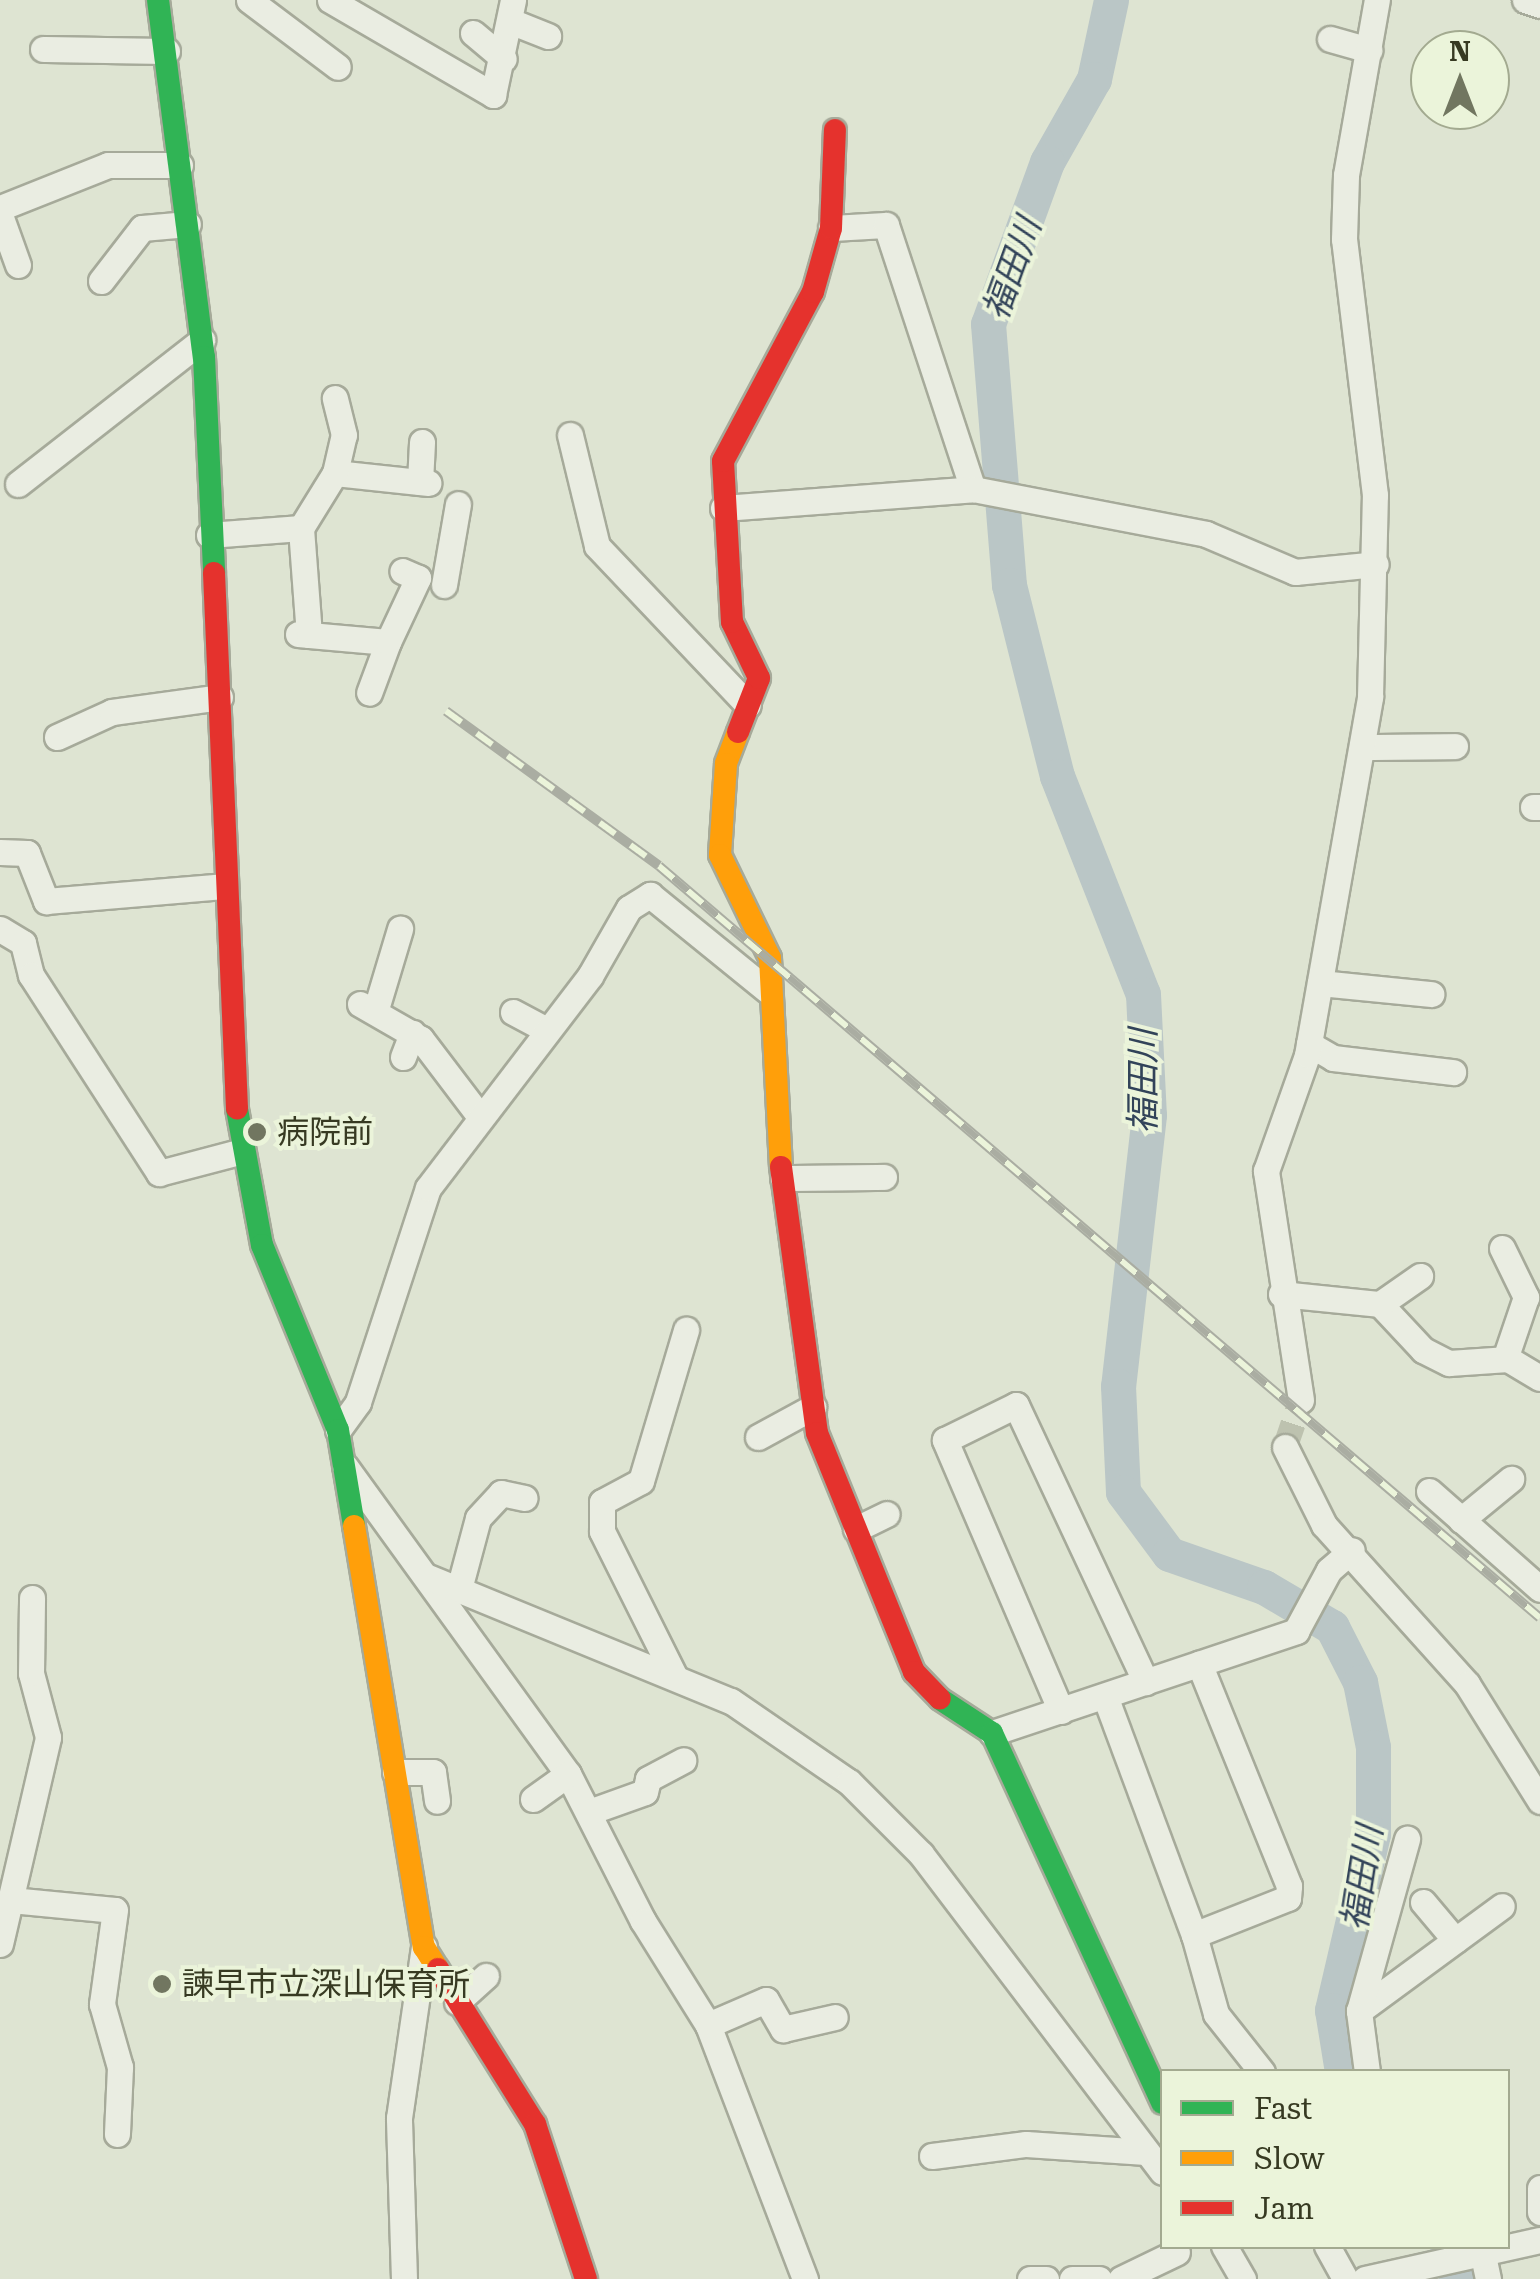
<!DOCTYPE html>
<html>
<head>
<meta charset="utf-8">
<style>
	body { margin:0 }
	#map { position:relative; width:1540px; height:2279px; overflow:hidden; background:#dee4d2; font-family:"Roboto Serif","Noto Sans JP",serif }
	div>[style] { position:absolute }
	.river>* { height:35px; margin:-17.5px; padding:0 17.5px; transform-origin:17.5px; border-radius:17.5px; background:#bac6c6 }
	.street-tunnel>* { height:25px; margin-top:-12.5px; transform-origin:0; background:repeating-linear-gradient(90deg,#bdc2af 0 25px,transparent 0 37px) }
	.roads { filter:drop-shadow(2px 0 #a6aa9a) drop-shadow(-2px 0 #a6aa9a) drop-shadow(0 2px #a6aa9a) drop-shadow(0 -2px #a6aa9a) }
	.street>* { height:25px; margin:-12.5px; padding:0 12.5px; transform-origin:12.5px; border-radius:12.5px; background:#eaede2 }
	.fast>* { height:22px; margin:-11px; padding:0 11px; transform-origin:11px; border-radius:11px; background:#30b455 }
	.slow>* { height:22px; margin:-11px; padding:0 11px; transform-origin:11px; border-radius:11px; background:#ff9f0a }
	.jam>* { height:22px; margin:-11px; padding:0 11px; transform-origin:11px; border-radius:11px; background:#e5322d }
	.rail>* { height:10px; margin-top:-5px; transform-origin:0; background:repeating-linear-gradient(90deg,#ebf4da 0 19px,#aaada2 0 38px); box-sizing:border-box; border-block:2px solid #aaada2 }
	.dots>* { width:28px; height:28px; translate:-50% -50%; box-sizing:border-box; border:5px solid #ebf4da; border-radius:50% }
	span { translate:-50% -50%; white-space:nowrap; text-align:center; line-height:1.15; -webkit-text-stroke:8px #ebf4da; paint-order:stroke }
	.poi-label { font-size:32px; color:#373a22 }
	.left { translate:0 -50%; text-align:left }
	.water-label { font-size:35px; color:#324359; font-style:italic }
	.legend { position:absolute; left:1160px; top:2069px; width:350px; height:180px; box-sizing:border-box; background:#ebf4da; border:2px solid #a3aa90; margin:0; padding:12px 18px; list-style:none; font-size:30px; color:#373a22 }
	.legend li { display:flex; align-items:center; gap:20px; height:50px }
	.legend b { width:50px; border:2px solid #a3aa90 }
	.north { position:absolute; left:1410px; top:30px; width:100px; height:100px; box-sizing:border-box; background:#ebf4da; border:2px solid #a3aa90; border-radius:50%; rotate:0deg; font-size:28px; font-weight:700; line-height:40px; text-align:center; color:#373a22 }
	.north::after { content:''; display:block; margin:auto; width:35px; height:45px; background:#717660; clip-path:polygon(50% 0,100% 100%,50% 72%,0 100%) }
</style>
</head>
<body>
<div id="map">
	<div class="river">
		<i style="left:1111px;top:0;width:81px;rotate:102.1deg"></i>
		<i style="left:1094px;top:79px;width:95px;rotate:119.5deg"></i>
		<i style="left:1047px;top:162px;width:172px;rotate:110deg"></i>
		<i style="left:988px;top:324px;width:262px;rotate:85.4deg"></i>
		<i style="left:1009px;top:585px;width:197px;rotate:75.9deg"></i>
		<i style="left:1057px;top:776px;width:234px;rotate:68.5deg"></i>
		<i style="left:1143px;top:994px;width:121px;rotate:87.2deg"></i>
		<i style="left:1149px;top:1115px;width:273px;rotate:96.5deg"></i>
		<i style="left:1118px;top:1386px;width:106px;rotate:87.3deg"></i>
		<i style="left:1123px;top:1492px;width:77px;rotate:53.4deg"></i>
		<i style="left:1169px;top:1554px;width:101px;rotate:19.2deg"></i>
		<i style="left:1264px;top:1587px;width:79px;rotate:30.5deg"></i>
		<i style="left:1332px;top:1627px;width:62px;rotate:63deg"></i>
		<i style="left:1360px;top:1682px;width:66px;rotate:78.7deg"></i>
		<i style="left:1373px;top:1747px;width:87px;rotate:90deg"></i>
		<i style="left:1373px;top:1834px;width:181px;rotate:103.1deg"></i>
		<i style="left:1332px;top:2010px;width:63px;rotate:80.8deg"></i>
		<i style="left:1447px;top:2246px;width:34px;rotate:73deg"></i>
	</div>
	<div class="street-tunnel">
		<i style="left:1285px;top:1447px;width:50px;rotate:-71.2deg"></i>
	</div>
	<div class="roads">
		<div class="street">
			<i style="left:249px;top:0;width:111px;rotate:37deg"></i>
			<i style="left:330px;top:0;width:189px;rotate:30.2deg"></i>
			<i style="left:493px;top:95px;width:97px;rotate:-78.1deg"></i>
			<i style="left:1525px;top:0;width:16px;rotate:18deg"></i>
			<i style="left:510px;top:21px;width:41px;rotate:21.5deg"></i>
			<i style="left:473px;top:33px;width:40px;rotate:40deg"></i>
			<i style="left:1330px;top:39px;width:41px;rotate:15.8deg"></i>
			<i style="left:43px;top:49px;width:124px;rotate:0.9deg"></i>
			<i style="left:0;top:208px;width:116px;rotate:-21.7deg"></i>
			<i style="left:108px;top:165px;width:72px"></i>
			<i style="left:0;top:215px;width:53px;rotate:70.2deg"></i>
			<i style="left:831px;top:228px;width:55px;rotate:-3.1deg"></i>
			<i style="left:886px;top:225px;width:278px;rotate:71.8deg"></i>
			<i style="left:101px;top:281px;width:67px;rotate:-52.3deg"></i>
			<i style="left:142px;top:228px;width:46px;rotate:-5deg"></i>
			<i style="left:570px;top:435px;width:114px;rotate:76.3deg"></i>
			<i style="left:597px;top:546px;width:219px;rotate:46.5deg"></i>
			<i style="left:335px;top:473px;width:94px;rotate:6.1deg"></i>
			<i style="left:420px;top:482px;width:40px;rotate:-87.1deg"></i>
			<i style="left:18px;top:484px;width:234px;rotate:-38deg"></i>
			<i style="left:723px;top:508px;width:251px;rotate:-4.3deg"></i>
			<i style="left:973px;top:489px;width:237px;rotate:10.9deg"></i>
			<i style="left:1206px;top:534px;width:97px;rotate:23.1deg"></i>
			<i style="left:1295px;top:572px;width:81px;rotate:-5.6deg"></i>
			<i style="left:209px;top:535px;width:92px;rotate:-4.4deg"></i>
			<i style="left:301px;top:528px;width:65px;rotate:-58.3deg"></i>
			<i style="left:335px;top:473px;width:39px;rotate:-77deg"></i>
			<i style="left:344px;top:435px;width:38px;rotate:-104deg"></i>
			<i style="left:444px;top:585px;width:82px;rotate:-80.2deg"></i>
			<i style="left:298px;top:634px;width:11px;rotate:5deg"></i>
			<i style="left:309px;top:635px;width:107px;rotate:-94.3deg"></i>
			<i style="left:309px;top:635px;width:79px;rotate:5.1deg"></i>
			<i style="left:388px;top:642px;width:54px;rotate:110.4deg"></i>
			<i style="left:388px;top:642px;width:71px;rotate:-64.9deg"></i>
			<i style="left:418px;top:578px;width:17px;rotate:-156deg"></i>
			<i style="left:57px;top:737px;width:60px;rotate:-24.4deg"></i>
			<i style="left:112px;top:712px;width:109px;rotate:-7.9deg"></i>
			<i style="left:1364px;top:747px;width:91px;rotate:-0.6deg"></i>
			<i style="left:1533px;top:807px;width:7px"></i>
			<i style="left:0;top:852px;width:27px;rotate:2deg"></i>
			<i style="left:27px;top:853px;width:52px;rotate:68.4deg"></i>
			<i style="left:46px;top:901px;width:178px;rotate:-4.8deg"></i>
			<i style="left:0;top:929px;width:27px;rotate:31deg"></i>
			<i style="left:23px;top:943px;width:33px;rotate:76deg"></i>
			<i style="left:31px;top:975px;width:236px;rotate:57.1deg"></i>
			<i style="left:159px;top:1173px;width:83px;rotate:-14.7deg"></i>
			<i style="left:1320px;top:983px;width:112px;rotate:5.7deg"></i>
			<i style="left:360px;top:1004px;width:70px;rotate:29.8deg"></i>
			<i style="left:421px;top:1039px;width:99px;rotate:52.8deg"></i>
			<i style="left:376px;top:1009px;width:84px;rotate:-73.3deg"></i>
			<i style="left:513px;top:1012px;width:34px;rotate:28deg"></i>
			<i style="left:1309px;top:1044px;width:28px;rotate:30deg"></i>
			<i style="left:1333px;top:1058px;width:121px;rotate:6.7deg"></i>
			<i style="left:403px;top:1057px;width:26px;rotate:-69deg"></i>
			<i style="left:783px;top:1178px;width:101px;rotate:-0.6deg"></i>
			<i style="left:1502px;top:1248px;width:55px;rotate:63.9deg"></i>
			<i style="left:1526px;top:1297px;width:65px;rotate:108.7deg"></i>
			<i style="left:1281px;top:1294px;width:100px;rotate:5.8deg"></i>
			<i style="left:1380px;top:1304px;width:63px;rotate:46.9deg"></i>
			<i style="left:1423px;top:1350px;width:29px;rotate:27deg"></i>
			<i style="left:1449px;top:1363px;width:59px;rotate:-3.9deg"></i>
			<i style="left:1508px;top:1359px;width:37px;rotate:31deg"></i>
			<i style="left:1380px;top:1304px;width:49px;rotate:-35deg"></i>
			<i style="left:1301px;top:1400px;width:232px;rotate:-98.7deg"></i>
			<i style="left:1266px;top:1171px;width:123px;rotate:-70.5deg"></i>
			<i style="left:1307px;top:1055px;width:364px;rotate:-80deg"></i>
			<i style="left:1370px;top:697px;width:202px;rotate:-88.6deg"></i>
			<i style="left:1375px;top:495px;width:258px;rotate:-96.9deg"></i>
			<i style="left:1344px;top:239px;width:64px;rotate:-88.2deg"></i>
			<i style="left:1346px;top:175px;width:178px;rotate:-80deg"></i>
			<i style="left:338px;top:1430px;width:34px;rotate:-54deg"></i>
			<i style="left:358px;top:1402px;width:225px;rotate:-71.9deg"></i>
			<i style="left:428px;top:1188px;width:267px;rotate:-52.6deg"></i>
			<i style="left:590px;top:976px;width:78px;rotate:-60.2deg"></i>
			<i style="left:629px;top:908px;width:25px;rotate:-32deg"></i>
			<i style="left:650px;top:895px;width:152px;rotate:39.1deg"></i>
			<i style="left:758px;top:1437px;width:63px;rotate:-28.6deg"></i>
			<i style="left:1285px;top:1447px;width:87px;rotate:63.4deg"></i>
			<i style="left:1324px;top:1525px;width:214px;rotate:48deg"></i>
			<i style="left:1467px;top:1684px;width:138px;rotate:58deg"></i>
			<i style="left:345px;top:1466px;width:380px;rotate:54.1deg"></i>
			<i style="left:568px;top:1774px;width:165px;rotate:63deg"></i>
			<i style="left:643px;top:1921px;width:123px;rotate:58deg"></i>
			<i style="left:708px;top:2025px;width:272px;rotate:69.1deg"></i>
			<i style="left:1429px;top:1491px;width:148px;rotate:41.4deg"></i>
			<i style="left:1461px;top:1520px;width:65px;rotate:-39.4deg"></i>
			<i style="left:856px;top:1529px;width:34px;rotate:-26deg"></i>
			<i style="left:428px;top:1577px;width:327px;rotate:22.3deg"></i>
			<i style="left:731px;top:1701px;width:143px;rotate:34.5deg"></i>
			<i style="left:849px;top:1782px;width:102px;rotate:45deg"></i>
			<i style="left:921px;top:1854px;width:399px;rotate:52.8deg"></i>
			<i style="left:459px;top:1589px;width:73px;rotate:-75deg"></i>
			<i style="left:478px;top:1518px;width:34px;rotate:-47deg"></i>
			<i style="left:501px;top:1493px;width:24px;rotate:12deg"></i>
			<i style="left:674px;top:1675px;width:161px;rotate:-116.6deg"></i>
			<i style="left:602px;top:1531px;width:29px;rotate:-90deg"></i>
			<i style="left:602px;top:1502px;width:44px;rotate:-28.3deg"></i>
			<i style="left:641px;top:1481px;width:158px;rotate:-73.4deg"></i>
			<i style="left:1105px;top:1696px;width:255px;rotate:69.6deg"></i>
			<i style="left:1194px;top:1935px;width:101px;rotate:-21.5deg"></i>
			<i style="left:1288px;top:1898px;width:12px;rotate:-85deg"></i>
			<i style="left:1289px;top:1886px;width:240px;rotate:-112deg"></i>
			<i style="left:1061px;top:1711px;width:295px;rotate:-113.2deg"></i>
			<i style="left:945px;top:1440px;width:79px;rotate:-26.2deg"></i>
			<i style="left:1016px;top:1405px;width:306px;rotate:64.9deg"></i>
			<i style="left:992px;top:1733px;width:321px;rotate:-18.5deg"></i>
			<i style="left:1296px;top:1631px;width:69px;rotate:-61.6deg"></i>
			<i style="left:1329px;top:1570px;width:30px;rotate:-41deg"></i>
			<i style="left:395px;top:1772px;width:38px"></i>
			<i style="left:433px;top:1772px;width:29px;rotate:82deg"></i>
			<i style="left:533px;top:1799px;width:43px;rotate:-35.5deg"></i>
			<i style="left:589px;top:1812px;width:59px;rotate:-19.7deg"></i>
			<i style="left:645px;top:1792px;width:13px;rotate:-77deg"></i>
			<i style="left:648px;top:1779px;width:40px;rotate:-28deg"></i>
			<i style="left:11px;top:1900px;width:104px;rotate:5.5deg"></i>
			<i style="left:115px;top:1910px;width:95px;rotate:97.9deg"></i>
			<i style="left:102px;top:2004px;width:66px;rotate:74.1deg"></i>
			<i style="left:120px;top:2067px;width:67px;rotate:92.6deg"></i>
			<i style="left:1423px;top:1902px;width:50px;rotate:49.9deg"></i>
			<i style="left:1194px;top:1935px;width:82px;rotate:74.4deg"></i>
			<i style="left:1216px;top:2014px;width:74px;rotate:51.6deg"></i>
			<i style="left:0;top:1944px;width:212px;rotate:-76.9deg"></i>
			<i style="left:48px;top:1737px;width:66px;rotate:-104.9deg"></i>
			<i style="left:31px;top:1673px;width:75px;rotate:-89.2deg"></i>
			<i style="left:457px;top:2002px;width:39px;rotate:-42deg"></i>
			<i style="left:1359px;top:2011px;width:177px;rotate:-36.3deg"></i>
			<i style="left:708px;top:2025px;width:63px;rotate:-23.3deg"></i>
			<i style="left:766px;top:2000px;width:34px;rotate:60deg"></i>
			<i style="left:783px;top:2029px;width:53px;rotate:-13deg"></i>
			<i style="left:1367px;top:2072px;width:62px;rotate:-97.5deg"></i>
			<i style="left:1359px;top:2011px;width:179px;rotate:-74.4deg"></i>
			<i style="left:932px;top:2156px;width:95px;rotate:-7.3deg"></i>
			<i style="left:1026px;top:2144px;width:120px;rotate:3.8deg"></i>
			<i style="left:1540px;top:2188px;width:24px;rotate:90deg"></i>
			<i style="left:1224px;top:2246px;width:38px;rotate:60deg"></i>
			<i style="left:1327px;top:2246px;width:38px;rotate:61deg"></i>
			<i style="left:1481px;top:2246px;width:34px;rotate:78deg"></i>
			<i style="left:404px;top:2279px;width:161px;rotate:-91.8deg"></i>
			<i style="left:399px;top:2118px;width:173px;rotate:-81.7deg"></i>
			<i style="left:1030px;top:2279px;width:16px"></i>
			<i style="left:1072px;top:2279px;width:27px"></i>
			<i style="left:1121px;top:2279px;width:62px;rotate:-25.7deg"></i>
			<i style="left:1365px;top:2279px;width:179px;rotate:-12.6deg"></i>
		</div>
		<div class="fast">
			<i style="left:158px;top:0;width:360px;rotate:82.7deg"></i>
			<i style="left:204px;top:357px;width:216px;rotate:87.3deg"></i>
			<i style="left:237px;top:1109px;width:138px;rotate:79.6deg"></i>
			<i style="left:262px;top:1245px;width:200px;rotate:67.7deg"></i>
			<i style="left:338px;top:1430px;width:97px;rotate:80.5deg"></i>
			<i style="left:940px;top:1699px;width:62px;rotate:33.2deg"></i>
			<i style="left:992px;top:1733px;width:407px;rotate:65.3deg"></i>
		</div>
		<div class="slow">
			<i style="left:738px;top:732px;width:34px;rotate:111deg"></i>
			<i style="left:726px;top:764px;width:91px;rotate:93.8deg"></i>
			<i style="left:720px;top:855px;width:114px;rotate:64.1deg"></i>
			<i style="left:770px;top:958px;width:209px;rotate:87deg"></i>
			<i style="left:354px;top:1526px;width:427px;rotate:80.6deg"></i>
			<i style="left:424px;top:1947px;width:26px;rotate:58deg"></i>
		</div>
		<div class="jam">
			<i style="left:214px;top:573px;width:536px;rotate:87.54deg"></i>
			<i style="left:738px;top:732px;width:58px;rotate:-68.7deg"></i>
			<i style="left:759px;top:678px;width:62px;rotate:-115.7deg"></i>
			<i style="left:732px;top:622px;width:161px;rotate:-93.2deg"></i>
			<i style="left:723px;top:461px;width:191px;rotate:-62deg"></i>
			<i style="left:813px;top:292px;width:66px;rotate:-74.3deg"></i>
			<i style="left:831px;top:228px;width:98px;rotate:-87.7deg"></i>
			<i style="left:781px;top:1167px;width:268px;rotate:82.3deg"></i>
			<i style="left:817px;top:1433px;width:258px;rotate:67.9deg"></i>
			<i style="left:914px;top:1672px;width:37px;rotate:46deg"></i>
			<i style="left:438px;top:1969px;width:183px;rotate:58deg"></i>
			<i style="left:535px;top:2124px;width:163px;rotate:71.8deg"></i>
		</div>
	</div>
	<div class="rail">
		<i style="left:446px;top:711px;width:263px;rotate:36deg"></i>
		<i style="left:659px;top:866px;width:1158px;rotate:40.48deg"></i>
	</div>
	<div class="dots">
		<i style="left:257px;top:1132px;background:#717660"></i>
		<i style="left:162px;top:1984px;background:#717660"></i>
	</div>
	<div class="poi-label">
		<span class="left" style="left:277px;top:1132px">病院前</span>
		<span class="left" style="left:182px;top:1984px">諫早市立深山保育所</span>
	</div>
	<div class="water-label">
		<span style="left:1013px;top:269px;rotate:-70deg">福田川</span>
		<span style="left:1144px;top:1081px;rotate:-90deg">福田川</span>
		<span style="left:1363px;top:1878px;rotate:-81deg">福田川</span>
	</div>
	<ul class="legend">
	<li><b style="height:12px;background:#30b455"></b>Fast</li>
	<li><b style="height:12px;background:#ff9f0a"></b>Slow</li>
	<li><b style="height:12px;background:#e5322d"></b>Jam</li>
	</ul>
	<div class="north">N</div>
</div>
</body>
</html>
